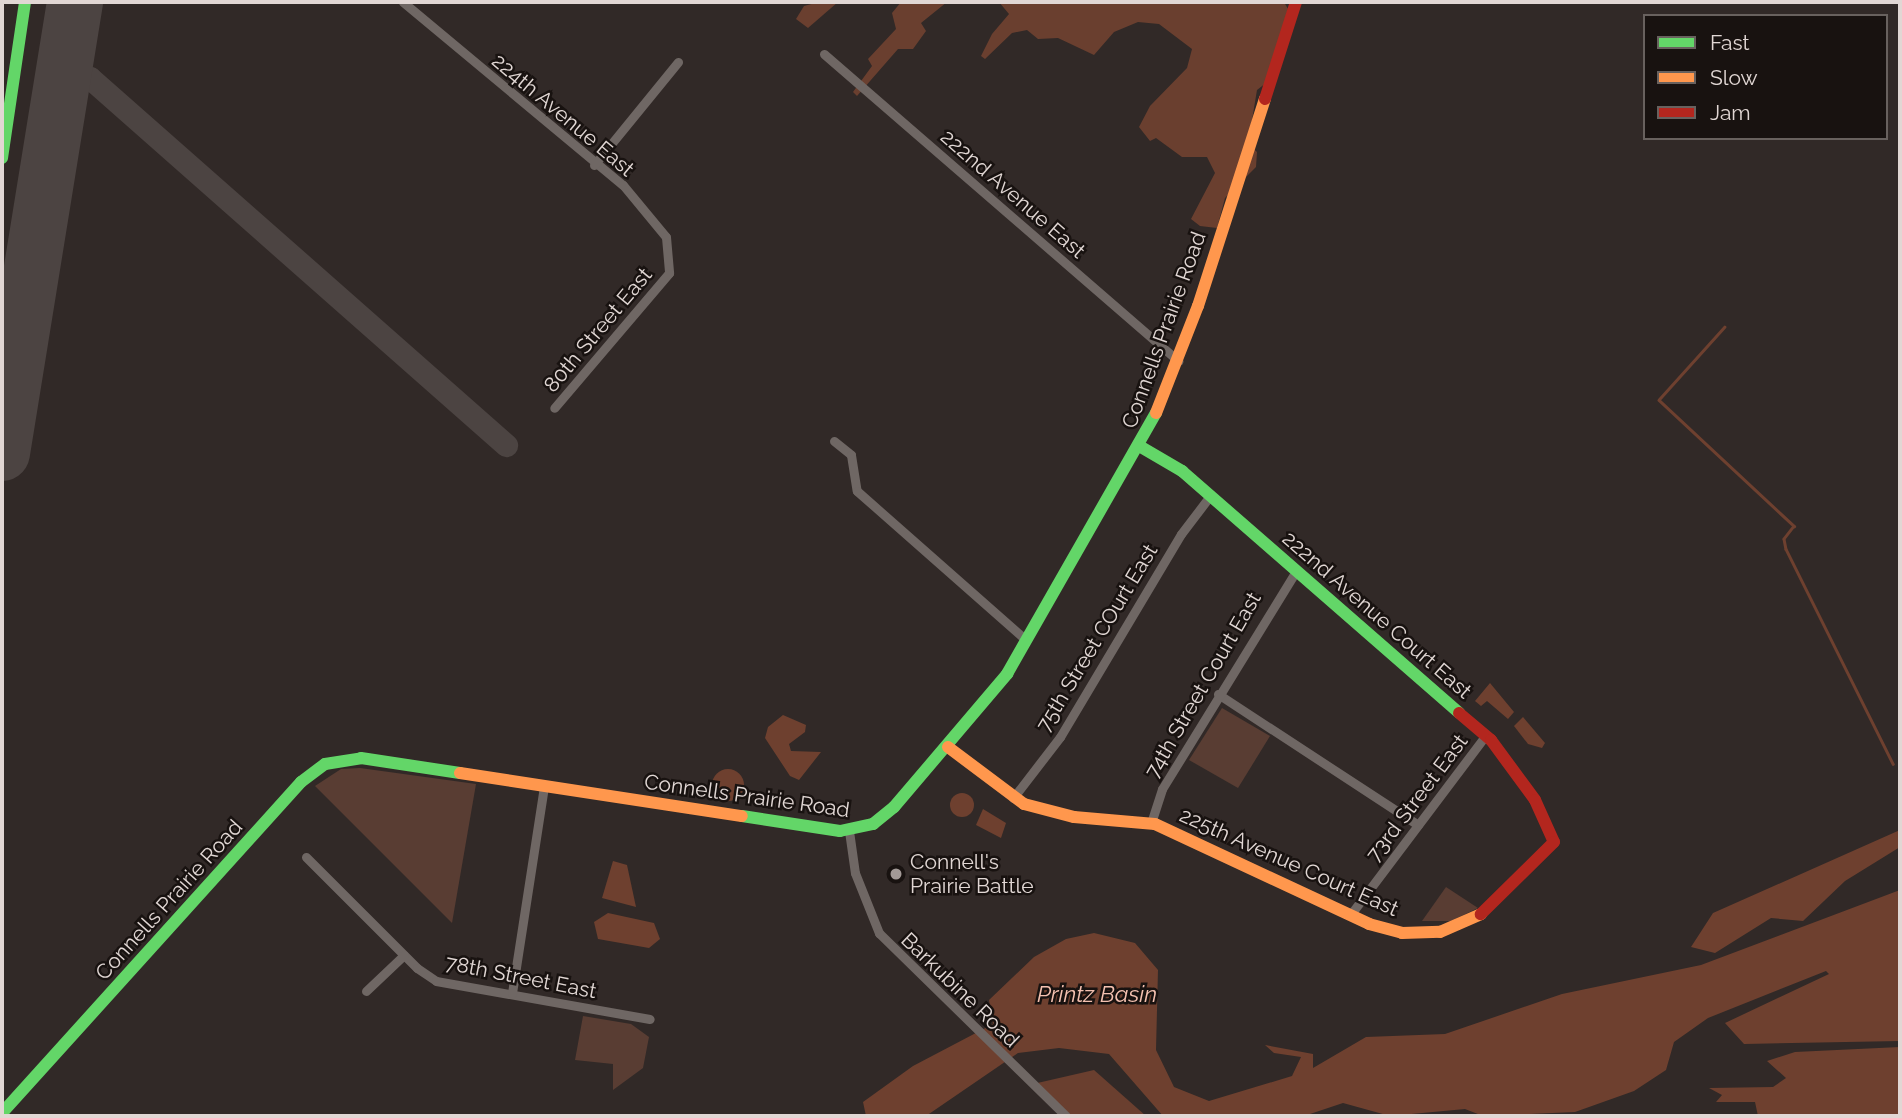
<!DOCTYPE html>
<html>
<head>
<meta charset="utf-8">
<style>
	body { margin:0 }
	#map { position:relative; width:1902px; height:1118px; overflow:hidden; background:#312927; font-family:Raleway,sans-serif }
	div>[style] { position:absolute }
	.green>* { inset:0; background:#593d33 }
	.forest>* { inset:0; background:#6a3f2f }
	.water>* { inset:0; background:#6e402f }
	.round { border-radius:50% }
	.stream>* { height:2.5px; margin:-1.25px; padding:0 1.25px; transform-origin:1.25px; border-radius:1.25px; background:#6e402f }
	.taxiway>* { height:23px; margin:-11.5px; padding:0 11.5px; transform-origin:11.5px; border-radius:11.5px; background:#4c4442 }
	.runway>* { height:56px; margin:-28px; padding:0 28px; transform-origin:28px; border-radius:28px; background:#4c4442 }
	.street>* { height:9px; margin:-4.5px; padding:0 4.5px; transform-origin:4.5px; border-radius:4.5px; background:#6f6764 }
	.fast>* { height:12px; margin:-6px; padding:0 6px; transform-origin:6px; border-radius:6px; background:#63d668 }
	.slow>* { height:12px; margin:-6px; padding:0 6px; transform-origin:6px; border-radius:6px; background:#ff974d }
	.jam>* { height:12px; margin:-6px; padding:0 6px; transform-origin:6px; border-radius:6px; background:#b3261e }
	.dots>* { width:19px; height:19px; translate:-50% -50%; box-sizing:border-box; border:4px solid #181210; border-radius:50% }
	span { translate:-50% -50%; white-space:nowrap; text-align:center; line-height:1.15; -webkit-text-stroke:5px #181210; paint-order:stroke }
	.street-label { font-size:21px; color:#e1d7d4 }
	.poi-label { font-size:21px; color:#e1d7d4 }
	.left { translate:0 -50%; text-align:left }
	.water-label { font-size:23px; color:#f4c1b0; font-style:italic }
	.frame { position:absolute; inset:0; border:4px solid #e1d7d4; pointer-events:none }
	.legend { position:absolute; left:1643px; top:14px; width:245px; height:126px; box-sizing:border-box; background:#181210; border:2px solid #68615e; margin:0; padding:9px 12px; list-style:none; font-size:21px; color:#e1d7d4 }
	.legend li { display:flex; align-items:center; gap:14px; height:35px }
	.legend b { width:35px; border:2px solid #68615e }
</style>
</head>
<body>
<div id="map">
	<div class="green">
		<i style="clip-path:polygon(1222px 708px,1270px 736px,1238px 788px,1189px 760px)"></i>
		<i style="clip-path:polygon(360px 768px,476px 784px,452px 923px,315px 786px,341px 769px)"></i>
		<i style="clip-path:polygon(1446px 887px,1478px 908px,1451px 921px,1422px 921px)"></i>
		<i style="clip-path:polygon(583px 1016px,631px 1024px,649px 1037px,643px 1068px,613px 1090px,613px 1064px,575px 1060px)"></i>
	</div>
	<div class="forest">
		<i style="clip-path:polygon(819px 2px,838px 2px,808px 28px,796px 19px,804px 6px)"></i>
		<i style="clip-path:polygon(901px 2px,947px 2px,921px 23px,926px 31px,913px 49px,898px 49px,857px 96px,853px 92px,872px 66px,868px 59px,896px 29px,892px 13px)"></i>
		<i style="clip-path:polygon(999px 2px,1284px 2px,1288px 9px,1266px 83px,1257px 90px,1248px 144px,1257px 152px,1256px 167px,1225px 198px,1217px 228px,1200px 226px,1191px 219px,1215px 173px,1207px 157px,1182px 157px,1156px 138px,1150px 141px,1139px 127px,1150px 106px,1187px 68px,1192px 49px,1159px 24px,1138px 22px,1114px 32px,1094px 55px,1058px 38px,1038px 39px,1027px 30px,1012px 33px,985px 59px,981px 56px,992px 34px,1009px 14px)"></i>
		<i style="clip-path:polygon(1094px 1070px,1146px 1116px,1069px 1116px,1033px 1084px)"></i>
	</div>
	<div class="water">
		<i style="clip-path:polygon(1490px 683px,1514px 712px,1508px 719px,1487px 701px,1481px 706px,1475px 701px)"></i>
		<i style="clip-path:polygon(783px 715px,806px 725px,805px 732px,789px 744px,791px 751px,821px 752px,799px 780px,790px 776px,765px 738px,768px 727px)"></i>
		<i style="clip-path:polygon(1523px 717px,1545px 743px,1542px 748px,1528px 744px,1514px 726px)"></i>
		<i class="round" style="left:712px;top:769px;width:32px;height:32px"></i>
		<i class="round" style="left:950px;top:793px;width:24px;height:24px"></i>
		<i style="clip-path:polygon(983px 809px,1006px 823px,1001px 838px,976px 825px)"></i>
		<i style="clip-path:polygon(1900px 830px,1900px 847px,1845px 881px,1803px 921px,1771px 918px,1715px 953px,1691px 947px,1713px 913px)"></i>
		<i style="clip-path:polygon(613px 861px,627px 865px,636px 907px,602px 898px)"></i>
		<i style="clip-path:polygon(1900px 890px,1900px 1041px,1744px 1044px,1725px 1023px,1829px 974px,1826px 971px,1708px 1018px,1674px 1042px,1666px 1070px,1634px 1091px,1575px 1112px,1483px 1116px,1465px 1109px,1390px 1116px,1343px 1103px,1304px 1116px,1163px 1116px,1109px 1054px,1059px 1048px,1018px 1053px,926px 1116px,866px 1116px,863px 1102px,913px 1066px,993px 1024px,989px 1000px,1034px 957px,1066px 939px,1094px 933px,1135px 943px,1158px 970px,1156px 1050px,1174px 1087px,1209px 1101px,1292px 1076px,1301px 1057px,1274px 1053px,1265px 1045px,1313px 1054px,1313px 1068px,1366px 1037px,1445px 1034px,1562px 994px,1701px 965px)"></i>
		<i style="clip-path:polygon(608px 913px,654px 923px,660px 939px,649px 948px,598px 939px,594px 922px)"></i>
		<i style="clip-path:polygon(1900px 1047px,1900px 1116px,1758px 1116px,1755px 1102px,1716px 1102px,1722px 1095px,1709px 1088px,1773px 1087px,1786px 1078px,1767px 1061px,1795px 1052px)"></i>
	</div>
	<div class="stream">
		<i style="left:1725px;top:327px;width:98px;rotate:132.1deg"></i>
		<i style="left:1659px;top:400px;width:185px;rotate:43deg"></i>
		<i style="left:1794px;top:526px;width:16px;rotate:128deg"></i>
		<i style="left:1784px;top:539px;width:10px;rotate:79deg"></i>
		<i style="left:1786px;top:549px;width:240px;rotate:63.5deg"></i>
	</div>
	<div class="taxiway">
		<i style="left:64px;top:70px;width:27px;rotate:17deg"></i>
		<i style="left:90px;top:78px;width:555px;rotate:41.42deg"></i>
	</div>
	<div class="runway">
		<i style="left:2px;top:453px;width:457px;rotate:-80.8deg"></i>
	</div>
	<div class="street">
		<i style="left:403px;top:2px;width:286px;rotate:39.8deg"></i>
		<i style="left:623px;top:185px;width:67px;rotate:50.4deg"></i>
		<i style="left:666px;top:237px;width:36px;rotate:85deg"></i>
		<i style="left:669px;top:273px;width:177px;rotate:130.4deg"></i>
		<i style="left:824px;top:54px;width:469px;rotate:40.9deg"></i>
		<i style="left:594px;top:165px;width:133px;rotate:-50.8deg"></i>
		<i style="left:834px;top:441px;width:22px;rotate:39deg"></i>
		<i style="left:851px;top:455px;width:36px;rotate:81deg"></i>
		<i style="left:857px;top:491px;width:225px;rotate:41.4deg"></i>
		<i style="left:1218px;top:694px;width:239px;rotate:33.2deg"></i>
		<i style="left:1013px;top:798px;width:77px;rotate:-52.4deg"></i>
		<i style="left:1060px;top:737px;width:236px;rotate:-59.2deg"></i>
		<i style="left:1181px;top:534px;width:48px;rotate:-52.7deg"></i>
		<i style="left:1151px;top:823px;width:36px;rotate:-72deg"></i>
		<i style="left:1162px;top:789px;width:256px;rotate:-58.4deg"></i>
		<i style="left:849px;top:831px;width:42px;rotate:81.9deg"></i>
		<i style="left:855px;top:873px;width:65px;rotate:68.2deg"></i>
		<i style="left:879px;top:933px;width:262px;rotate:44.4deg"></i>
		<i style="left:306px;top:857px;width:157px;rotate:45deg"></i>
		<i style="left:417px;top:968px;width:23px;rotate:34deg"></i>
		<i style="left:436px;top:981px;width:217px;rotate:10.1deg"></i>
		<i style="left:1351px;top:914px;width:224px;rotate:-53deg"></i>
		<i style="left:366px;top:991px;width:52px;rotate:-43.5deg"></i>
		<i style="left:512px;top:993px;width:209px;rotate:-81.2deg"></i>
	</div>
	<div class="fast">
		<i style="left:2px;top:158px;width:158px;rotate:-81.6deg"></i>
		<i style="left:1141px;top:447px;width:48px;rotate:30.3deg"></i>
		<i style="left:1182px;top:471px;width:368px;rotate:41.1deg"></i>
		<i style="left:742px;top:816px;width:99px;rotate:8.7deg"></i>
		<i style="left:840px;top:831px;width:34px;rotate:-12deg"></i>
		<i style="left:873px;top:824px;width:27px;rotate:-39deg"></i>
		<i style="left:894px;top:807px;width:175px;rotate:-49.6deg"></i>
		<i style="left:1007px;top:674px;width:301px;rotate:-60.3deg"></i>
		<i style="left:2px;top:1113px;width:446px;rotate:-47.9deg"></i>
		<i style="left:301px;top:782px;width:30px;rotate:-37deg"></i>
		<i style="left:325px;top:764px;width:36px;rotate:-9deg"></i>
		<i style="left:361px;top:758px;width:100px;rotate:8.6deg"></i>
	</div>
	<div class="slow">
		<i style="left:1156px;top:413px;width:115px;rotate:-68.6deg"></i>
		<i style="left:1198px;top:306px;width:218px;rotate:-72.1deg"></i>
		<i style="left:948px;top:747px;width:95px;rotate:36.9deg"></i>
		<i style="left:1024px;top:804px;width:52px;rotate:14.6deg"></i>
		<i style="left:1074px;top:817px;width:81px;rotate:4.9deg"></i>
		<i style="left:1155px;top:824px;width:236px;rotate:25deg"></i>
		<i style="left:1369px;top:924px;width:34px;rotate:15deg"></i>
		<i style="left:1402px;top:933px;width:38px;rotate:-2deg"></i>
		<i style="left:1440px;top:932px;width:45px;rotate:-23.7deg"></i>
		<i style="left:460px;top:773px;width:285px;rotate:8.7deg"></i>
	</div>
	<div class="jam">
		<i style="left:1265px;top:99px;width:102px;rotate:-72.3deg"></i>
		<i style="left:1459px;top:713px;width:42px;rotate:40.2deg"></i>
		<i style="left:1491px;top:740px;width:74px;rotate:53.7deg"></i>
		<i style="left:1535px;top:800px;width:46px;rotate:65.7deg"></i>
		<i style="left:1554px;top:842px;width:103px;rotate:135.4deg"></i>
	</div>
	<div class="dots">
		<i style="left:896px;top:874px;background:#a39a97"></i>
	</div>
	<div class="street-label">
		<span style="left:563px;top:115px;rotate:40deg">224th Avenue East</span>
		<span style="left:1013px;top:194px;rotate:41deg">222nd Avenue East</span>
		<span style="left:598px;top:330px;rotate:-50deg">80th Street East</span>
		<span style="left:1164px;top:330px;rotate:-70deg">Connells Prairie Road</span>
		<span style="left:1377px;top:615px;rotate:41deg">222nd Avenue Court East</span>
		<span style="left:1097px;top:638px;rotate:-59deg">75th Street COurt East</span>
		<span style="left:1203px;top:685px;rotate:-60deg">74th Street Court East</span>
		<span style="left:747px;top:796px;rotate:8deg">Connells Prairie Road</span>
		<span style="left:1417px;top:798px;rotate:-53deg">73rd Street East</span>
		<span style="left:1289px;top:862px;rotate:24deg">225th Avenue Court East</span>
		<span style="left:169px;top:900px;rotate:-48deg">Connells Prairie Road</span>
		<span style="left:521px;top:977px;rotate:11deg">78th Street East</span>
		<span style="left:960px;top:990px;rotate:44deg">Barkubine Road</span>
	</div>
	<div class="poi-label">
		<span class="left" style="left:910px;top:874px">Connell's<br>Prairie Battle</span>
	</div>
	<div class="water-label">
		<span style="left:1097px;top:994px">Printz Basin</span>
	</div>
	<div class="frame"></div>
	<ul class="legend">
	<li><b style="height:9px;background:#63d668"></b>Fast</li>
	<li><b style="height:9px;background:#ff974d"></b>Slow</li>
	<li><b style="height:9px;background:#b3261e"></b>Jam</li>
	</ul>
</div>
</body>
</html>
